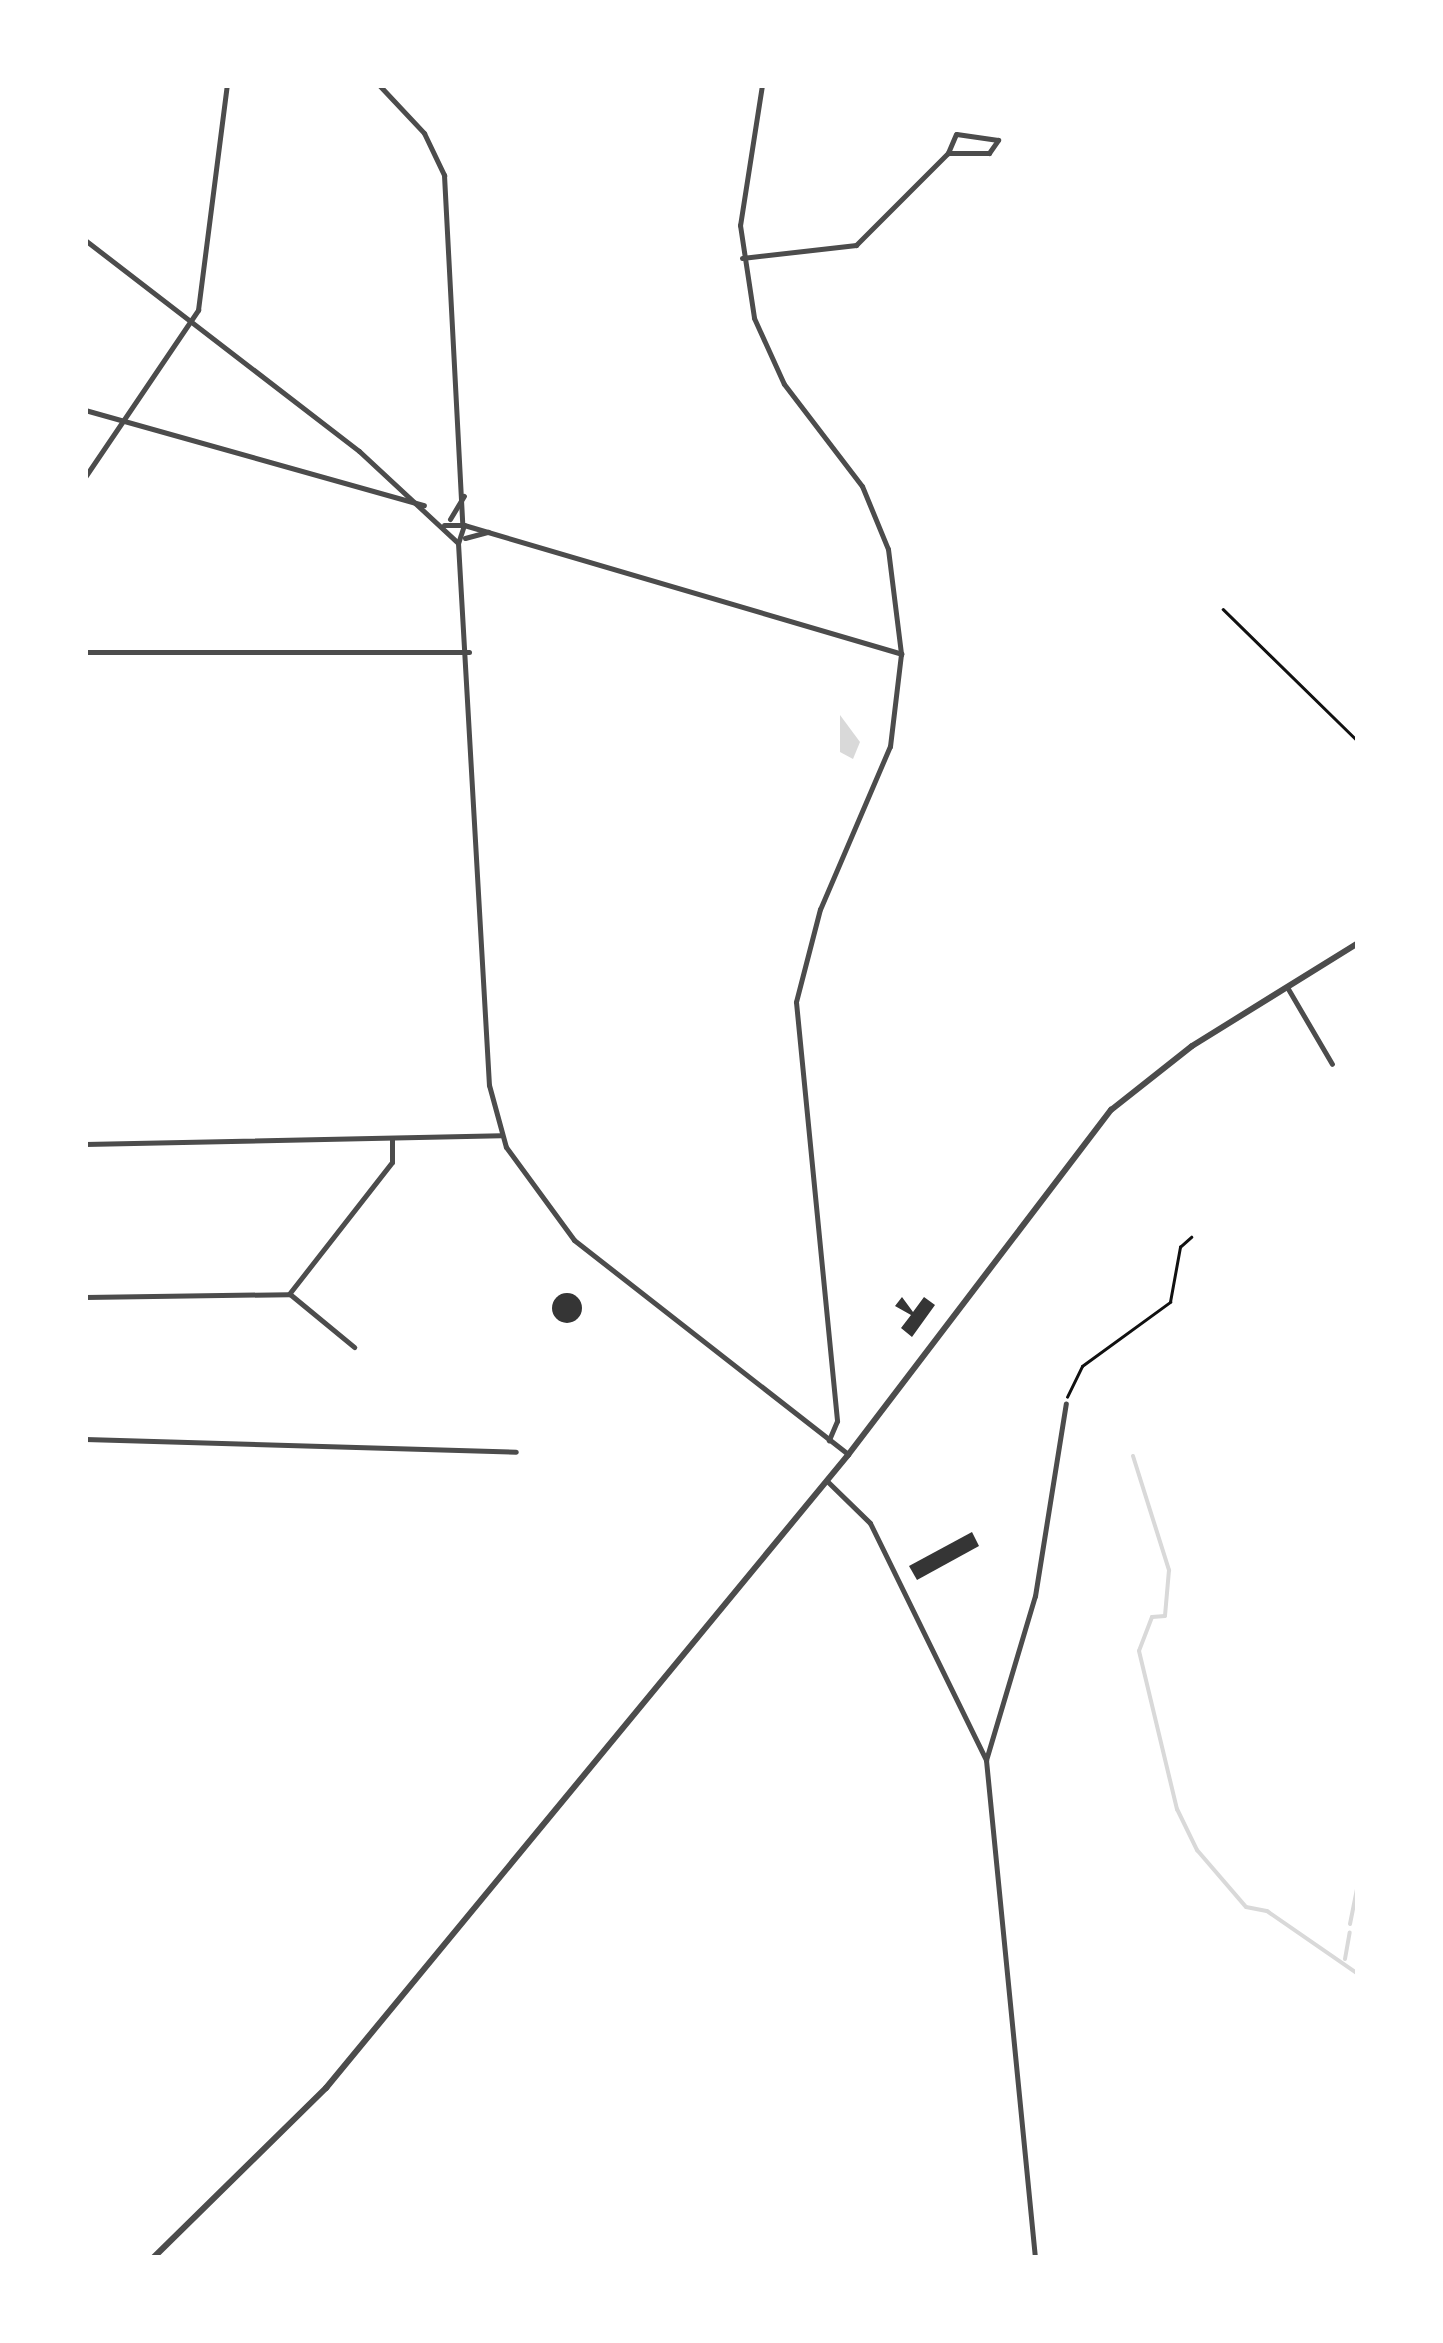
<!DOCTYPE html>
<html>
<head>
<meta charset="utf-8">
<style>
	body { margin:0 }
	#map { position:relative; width:1443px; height:2343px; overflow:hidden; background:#fff; font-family:"Libre Baskerville",serif }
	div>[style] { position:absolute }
	.water>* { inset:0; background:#d9d9d9 }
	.stream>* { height:4px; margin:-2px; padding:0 2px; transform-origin:2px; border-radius:2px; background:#d9d9d9 }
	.building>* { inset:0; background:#353535 }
	.round { border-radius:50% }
	.path>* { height:2.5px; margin:-1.25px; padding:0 1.25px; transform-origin:1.25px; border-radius:1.25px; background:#111 }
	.minor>* { height:5px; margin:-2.5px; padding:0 2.5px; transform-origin:2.5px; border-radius:2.5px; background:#4c4c4c }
	.tertiary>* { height:6px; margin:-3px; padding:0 3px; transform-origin:3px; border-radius:3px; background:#4c4c4c }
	span { translate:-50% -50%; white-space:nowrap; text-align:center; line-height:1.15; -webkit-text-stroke:8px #fff; paint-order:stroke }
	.frame { position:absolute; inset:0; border:88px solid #fff; pointer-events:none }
</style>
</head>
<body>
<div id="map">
	<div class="water">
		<i style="clip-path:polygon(840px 715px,860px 742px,853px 759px,840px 752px)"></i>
	</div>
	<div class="stream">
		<i style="left:1133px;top:1456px;width:120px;rotate:72.5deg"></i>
		<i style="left:1169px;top:1570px;width:46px;rotate:95deg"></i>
		<i style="left:1165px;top:1616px;width:13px;rotate:176deg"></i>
		<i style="left:1152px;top:1617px;width:36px;rotate:111deg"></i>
		<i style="left:1139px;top:1651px;width:163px;rotate:76.5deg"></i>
		<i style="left:1177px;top:1809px;width:46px;rotate:64deg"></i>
		<i style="left:1197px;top:1850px;width:75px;rotate:49.3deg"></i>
		<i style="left:1246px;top:1907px;width:21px;rotate:11deg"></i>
		<i style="left:1267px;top:1911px;width:111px;rotate:34.7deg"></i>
		<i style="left:1350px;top:1924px;width:41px;rotate:-78.7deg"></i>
		<i style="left:1345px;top:1959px;width:27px;rotate:-80deg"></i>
	</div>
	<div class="building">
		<i class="round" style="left:552px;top:1293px;width:30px;height:30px"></i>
		<i style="clip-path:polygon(902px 1297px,913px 1312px,924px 1297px,935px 1305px,912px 1337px,901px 1328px,911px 1315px,895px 1306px)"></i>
		<i style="clip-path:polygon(972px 1532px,979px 1546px,917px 1580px,909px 1566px)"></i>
	</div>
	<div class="path">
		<i style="left:1223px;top:609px;width:189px;rotate:44.4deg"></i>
		<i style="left:1067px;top:1397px;width:34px;rotate:-64deg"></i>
		<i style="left:1082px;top:1366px;width:109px;rotate:-36deg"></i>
		<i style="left:1170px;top:1302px;width:56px;rotate:-79.7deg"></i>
		<i style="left:1180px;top:1247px;width:15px;rotate:-42deg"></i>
	</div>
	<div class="minor">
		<i style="left:379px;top:85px;width:66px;rotate:46.8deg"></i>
		<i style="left:424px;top:133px;width:47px;rotate:64.5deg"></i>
		<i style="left:444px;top:175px;width:348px;rotate:87deg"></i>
		<i style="left:762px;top:85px;width:142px;rotate:98.9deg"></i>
		<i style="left:740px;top:225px;width:94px;rotate:81.4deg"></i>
		<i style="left:754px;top:318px;width:72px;rotate:65.6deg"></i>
		<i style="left:784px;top:384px;width:128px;rotate:52.6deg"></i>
		<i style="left:862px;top:486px;width:68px;rotate:67.6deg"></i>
		<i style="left:888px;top:549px;width:106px;rotate:82.9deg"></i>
		<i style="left:901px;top:654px;width:93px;rotate:96.8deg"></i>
		<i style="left:890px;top:746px;width:177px;rotate:113.2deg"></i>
		<i style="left:820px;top:909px;width:96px;rotate:104.5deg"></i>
		<i style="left:796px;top:1002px;width:421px;rotate:84.4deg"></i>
		<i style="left:837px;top:1421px;width:21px;rotate:113deg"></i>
		<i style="left:85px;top:240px;width:346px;rotate:37.6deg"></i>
		<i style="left:359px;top:451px;width:135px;rotate:42.9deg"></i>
		<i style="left:742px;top:258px;width:115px;rotate:-6.5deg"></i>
		<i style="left:856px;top:245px;width:130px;rotate:-45deg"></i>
		<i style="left:948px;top:153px;width:41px"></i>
		<i style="left:989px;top:153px;width:16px;rotate:-55deg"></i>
		<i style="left:998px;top:140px;width:42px;rotate:-171.9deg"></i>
		<i style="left:956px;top:134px;width:21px;rotate:113deg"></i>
		<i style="left:85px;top:410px;width:352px;rotate:15.7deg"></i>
		<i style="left:85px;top:477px;width:202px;rotate:-55.9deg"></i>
		<i style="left:198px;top:310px;width:227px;rotate:-82.7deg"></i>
		<i style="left:450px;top:519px;width:27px;rotate:-59deg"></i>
		<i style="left:444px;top:525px;width:20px"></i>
		<i style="left:464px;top:525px;width:19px;rotate:108deg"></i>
		<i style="left:464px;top:525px;width:456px;rotate:16.4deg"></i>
		<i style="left:465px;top:538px;width:24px;rotate:-15deg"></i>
		<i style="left:458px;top:543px;width:543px;rotate:86.73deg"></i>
		<i style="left:489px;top:1085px;width:64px;rotate:74.7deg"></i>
		<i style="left:506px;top:1147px;width:115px;rotate:53.8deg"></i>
		<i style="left:574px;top:1240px;width:348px;rotate:38deg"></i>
		<i style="left:85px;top:652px;width:384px"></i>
		<i style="left:1287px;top:987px;width:89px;rotate:59.7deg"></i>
		<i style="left:85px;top:1144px;width:416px;rotate:-1.2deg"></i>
		<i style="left:291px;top:1295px;width:82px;rotate:39.5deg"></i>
		<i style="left:85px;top:1297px;width:204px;rotate:-0.8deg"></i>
		<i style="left:289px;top:1294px;width:167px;rotate:-52deg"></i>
		<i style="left:392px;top:1162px;width:23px;rotate:-90deg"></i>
		<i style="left:85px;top:1439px;width:431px;rotate:1.7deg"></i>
		<i style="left:827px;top:1481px;width:60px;rotate:44.3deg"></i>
		<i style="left:870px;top:1523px;width:264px;rotate:63.9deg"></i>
		<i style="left:986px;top:1760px;width:500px;rotate:84.38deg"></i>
		<i style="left:986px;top:1760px;width:171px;rotate:-73.4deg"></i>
		<i style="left:1035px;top:1596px;width:195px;rotate:-80.9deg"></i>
	</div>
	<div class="tertiary">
		<i style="left:153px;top:2258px;width:243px;rotate:-44.5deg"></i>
		<i style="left:326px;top:2088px;width:820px;rotate:-50.49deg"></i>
		<i style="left:848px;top:1455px;width:434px;rotate:-52.7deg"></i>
		<i style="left:1111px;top:1110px;width:103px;rotate:-38.3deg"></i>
		<i style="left:1192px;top:1046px;width:195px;rotate:-31.8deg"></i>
	</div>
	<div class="frame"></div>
</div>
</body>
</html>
